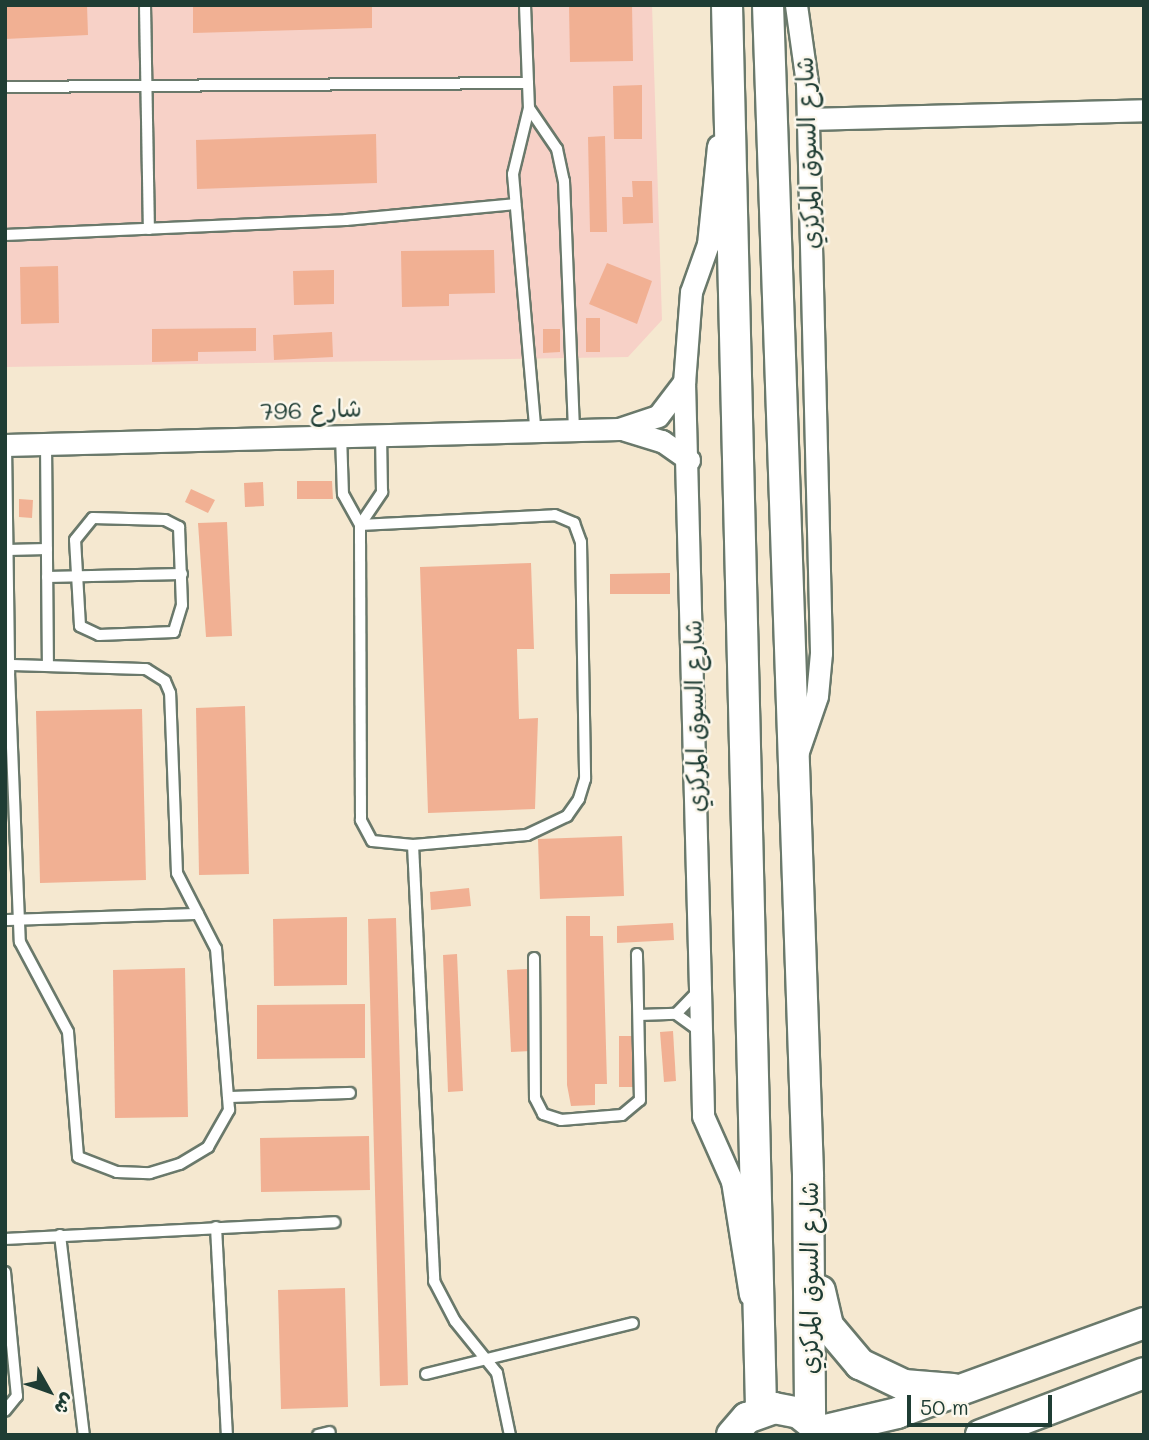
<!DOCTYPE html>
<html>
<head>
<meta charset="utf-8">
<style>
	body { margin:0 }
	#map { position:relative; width:1149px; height:1440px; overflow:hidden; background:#f5e8d0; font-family:Mali,"Playpen Sans Arabic",sans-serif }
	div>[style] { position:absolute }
	.built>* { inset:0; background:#f7d1c7 }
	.building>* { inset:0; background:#f1b093 }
	.roads { filter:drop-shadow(2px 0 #6a796b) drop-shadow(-2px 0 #6a796b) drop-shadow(0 2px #6a796b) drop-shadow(0 -2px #6a796b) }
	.lane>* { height:10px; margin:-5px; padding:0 5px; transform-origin:5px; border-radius:5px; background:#fff }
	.street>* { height:21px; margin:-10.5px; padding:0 10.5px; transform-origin:10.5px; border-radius:10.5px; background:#fff }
	.secondary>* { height:30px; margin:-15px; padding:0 15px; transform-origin:15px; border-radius:15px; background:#fff }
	span { translate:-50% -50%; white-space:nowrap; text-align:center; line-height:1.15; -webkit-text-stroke:5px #fbf7ec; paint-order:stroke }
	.street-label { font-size:24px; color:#1f3d34 }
	.frame { position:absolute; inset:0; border:7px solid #1f3d34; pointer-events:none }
	.north { position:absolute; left:14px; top:1356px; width:70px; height:70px; -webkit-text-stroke:5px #fbf7ec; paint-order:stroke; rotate:130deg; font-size:19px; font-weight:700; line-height:28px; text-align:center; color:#1f3d34 }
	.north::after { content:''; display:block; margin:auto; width:24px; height:32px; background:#1f3d34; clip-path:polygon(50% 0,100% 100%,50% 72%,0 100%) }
	.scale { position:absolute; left:907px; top:1395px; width:145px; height:32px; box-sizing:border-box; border:4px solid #1f3d34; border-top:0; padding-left:9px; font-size:21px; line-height:24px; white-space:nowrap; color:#1f3d34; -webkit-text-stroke:5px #fbf7ec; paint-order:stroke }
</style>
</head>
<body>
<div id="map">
	<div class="built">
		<i style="clip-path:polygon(5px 5px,652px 5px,662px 320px,628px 357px,5px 367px)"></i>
	</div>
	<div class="building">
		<i style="clip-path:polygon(5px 5px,87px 5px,88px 35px,5px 39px)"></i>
		<i style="clip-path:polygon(193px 5px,372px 5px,372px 28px,193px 33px)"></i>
		<i style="clip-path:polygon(569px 5px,632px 5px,633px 61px,570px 62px)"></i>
		<i style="clip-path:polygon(642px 85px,642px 139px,614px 139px,613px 86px)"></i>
		<i style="clip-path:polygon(376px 134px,377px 183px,197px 189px,196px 140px)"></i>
		<i style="clip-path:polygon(605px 136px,607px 232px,590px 232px,588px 137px)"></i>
		<i style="clip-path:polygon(632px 181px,652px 181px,653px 223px,623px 224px,622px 197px,633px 197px)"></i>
		<i style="clip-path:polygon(494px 250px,495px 293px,449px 294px,449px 306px,402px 307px,401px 251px)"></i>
		<i style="clip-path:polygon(607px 263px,652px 281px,637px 324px,589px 304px)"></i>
		<i style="clip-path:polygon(58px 266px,59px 323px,21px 324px,20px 267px)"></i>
		<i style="clip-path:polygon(334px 270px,334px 304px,294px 305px,293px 271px)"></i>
		<i style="clip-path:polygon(586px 318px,600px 318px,600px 352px,586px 352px)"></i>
		<i style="clip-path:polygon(256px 328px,256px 351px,198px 352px,198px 361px,152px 362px,152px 329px)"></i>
		<i style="clip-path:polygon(543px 329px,560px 329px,560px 352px,543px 353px)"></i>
		<i style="clip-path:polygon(332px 332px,333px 357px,274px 360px,273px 335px)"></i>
		<i style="clip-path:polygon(297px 481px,332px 481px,333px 499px,297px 499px)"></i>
		<i style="clip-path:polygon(263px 482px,264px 506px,245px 507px,244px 483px)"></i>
		<i style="clip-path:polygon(191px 489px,215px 500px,208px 513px,185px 502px)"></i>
		<i style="clip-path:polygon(19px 499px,33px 500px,32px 518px,19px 517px)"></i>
		<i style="clip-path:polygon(227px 522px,232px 636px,206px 637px,198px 523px)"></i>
		<i style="clip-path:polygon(531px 563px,534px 649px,517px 649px,519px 719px,538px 718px,535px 809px,428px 813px,420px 567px)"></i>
		<i style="clip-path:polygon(670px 573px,670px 594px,610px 594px,610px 574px)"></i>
		<i style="clip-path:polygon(245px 706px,249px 874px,199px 875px,196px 708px)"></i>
		<i style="clip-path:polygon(142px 709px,146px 880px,40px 883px,36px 711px)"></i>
		<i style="clip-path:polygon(622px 836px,624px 896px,540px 899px,538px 839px)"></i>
		<i style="clip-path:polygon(469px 888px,471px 906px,431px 910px,430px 892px)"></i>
		<i style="clip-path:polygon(566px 916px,590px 916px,590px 936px,603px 936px,607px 1084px,595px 1084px,595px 1105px,571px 1106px,567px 1085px)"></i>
		<i style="clip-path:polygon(347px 917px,347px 985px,274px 986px,273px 919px)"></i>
		<i style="clip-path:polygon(396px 918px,408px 1385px,380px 1386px,368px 919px)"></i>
		<i style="clip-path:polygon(673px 923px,674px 940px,617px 943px,617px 926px)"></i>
		<i style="clip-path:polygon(457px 954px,463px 1091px,448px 1092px,443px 955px)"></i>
		<i style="clip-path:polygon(185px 968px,188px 1117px,115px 1118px,113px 970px)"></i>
		<i style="clip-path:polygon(527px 969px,531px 1051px,511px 1052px,507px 970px)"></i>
		<i style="clip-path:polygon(365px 1004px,365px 1058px,257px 1059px,257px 1005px)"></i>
		<i style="clip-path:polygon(673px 1031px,676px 1081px,664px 1082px,660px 1032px)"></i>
		<i style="clip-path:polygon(619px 1036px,633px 1036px,634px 1087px,619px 1087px)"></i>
		<i style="clip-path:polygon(369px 1136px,370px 1190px,261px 1192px,260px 1138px)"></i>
		<i style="clip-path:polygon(345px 1288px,348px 1407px,281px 1409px,278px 1290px)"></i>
	</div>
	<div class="roads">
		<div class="lane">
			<i style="left:145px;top:5px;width:224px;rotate:89deg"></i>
			<i style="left:525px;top:5px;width:103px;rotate:87.8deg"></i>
			<i style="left:529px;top:108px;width:68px;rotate:103.6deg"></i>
			<i style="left:513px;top:174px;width:255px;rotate:85deg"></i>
			<i style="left:5px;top:87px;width:523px;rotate:-0.44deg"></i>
			<i style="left:529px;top:108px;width:50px;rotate:55.7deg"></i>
			<i style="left:557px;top:149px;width:33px;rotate:78deg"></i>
			<i style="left:564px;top:181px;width:247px;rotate:87.7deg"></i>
			<i style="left:5px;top:235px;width:341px;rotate:-2.5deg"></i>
			<i style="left:346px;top:220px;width:170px;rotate:-5.4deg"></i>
			<i style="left:341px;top:435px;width:59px;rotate:88.1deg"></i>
			<i style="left:343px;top:494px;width:35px;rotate:61deg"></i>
			<i style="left:360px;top:525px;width:40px;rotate:-56deg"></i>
			<i style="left:382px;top:492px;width:58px;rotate:-91deg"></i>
			<i style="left:46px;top:443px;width:221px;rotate:89.5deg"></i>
			<i style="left:6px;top:445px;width:228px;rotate:89.2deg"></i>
			<i style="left:9px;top:673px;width:269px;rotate:87.7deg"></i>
			<i style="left:20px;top:942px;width:102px;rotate:61.9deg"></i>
			<i style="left:68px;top:1032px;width:125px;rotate:85.4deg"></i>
			<i style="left:78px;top:1157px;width:42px;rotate:21deg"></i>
			<i style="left:117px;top:1172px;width:33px;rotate:2deg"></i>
			<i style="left:150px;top:1173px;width:31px;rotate:-17deg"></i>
			<i style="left:180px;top:1164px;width:33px;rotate:-31deg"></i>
			<i style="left:208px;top:1147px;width:43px;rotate:-60.4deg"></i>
			<i style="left:229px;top:1110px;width:162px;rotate:-94.6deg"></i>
			<i style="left:216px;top:949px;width:85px;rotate:-117.2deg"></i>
			<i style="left:177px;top:873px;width:180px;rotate:-92.2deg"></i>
			<i style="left:170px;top:693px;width:13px;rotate:-113deg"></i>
			<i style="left:165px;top:681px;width:22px;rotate:-148deg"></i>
			<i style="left:146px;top:669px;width:137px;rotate:-178.3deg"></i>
			<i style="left:555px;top:515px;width:21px;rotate:23deg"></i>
			<i style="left:574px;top:523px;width:20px;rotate:70deg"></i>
			<i style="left:581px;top:542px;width:237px;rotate:89deg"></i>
			<i style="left:585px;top:779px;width:21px;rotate:107deg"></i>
			<i style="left:579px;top:799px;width:21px;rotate:125deg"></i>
			<i style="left:567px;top:816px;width:44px;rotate:154.6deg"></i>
			<i style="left:527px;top:835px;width:114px;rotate:175deg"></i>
			<i style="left:413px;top:845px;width:41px;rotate:-174.4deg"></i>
			<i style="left:372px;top:841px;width:24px;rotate:-118deg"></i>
			<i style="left:361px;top:820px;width:295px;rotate:-90.2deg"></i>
			<i style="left:360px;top:525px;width:195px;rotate:-2.9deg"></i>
			<i style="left:93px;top:518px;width:72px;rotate:1.6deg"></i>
			<i style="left:165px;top:520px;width:16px;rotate:27deg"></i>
			<i style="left:179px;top:527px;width:78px;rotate:87.8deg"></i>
			<i style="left:182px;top:605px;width:28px;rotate:107deg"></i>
			<i style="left:174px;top:632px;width:75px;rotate:177.7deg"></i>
			<i style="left:99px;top:635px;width:21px;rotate:-155deg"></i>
			<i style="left:80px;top:626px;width:86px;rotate:-93.3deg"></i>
			<i style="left:75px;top:540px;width:28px;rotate:-51deg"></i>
			<i style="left:7px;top:550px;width:40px;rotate:-1.4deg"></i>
			<i style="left:47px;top:577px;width:135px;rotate:-1.3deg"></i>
			<i style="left:413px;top:845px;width:437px;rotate:87.2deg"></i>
			<i style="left:434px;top:1281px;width:45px;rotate:62.3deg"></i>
			<i style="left:455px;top:1321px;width:67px;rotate:51.1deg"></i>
			<i style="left:497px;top:1373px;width:63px;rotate:78.2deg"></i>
			<i style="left:5px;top:920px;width:193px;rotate:-1.8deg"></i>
			<i style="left:534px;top:958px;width:140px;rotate:89.6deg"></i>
			<i style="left:535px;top:1098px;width:18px;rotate:63deg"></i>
			<i style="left:543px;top:1114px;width:19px;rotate:18deg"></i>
			<i style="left:561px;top:1120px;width:61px;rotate:-4.7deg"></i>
			<i style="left:622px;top:1115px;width:23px;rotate:-40deg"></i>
			<i style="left:640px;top:1100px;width:146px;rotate:-91.2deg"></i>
			<i style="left:676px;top:1014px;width:32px;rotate:-46deg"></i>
			<i style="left:639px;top:1015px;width:37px;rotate:-2deg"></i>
			<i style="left:676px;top:1014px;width:29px;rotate:36deg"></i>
			<i style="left:228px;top:1097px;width:122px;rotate:-1.9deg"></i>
			<i style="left:216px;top:1227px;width:208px;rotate:87deg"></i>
			<i style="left:60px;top:1235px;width:201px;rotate:83.2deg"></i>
			<i style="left:5px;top:1239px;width:330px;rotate:-2.9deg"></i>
			<i style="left:5px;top:1272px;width:125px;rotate:84.5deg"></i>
			<i style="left:17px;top:1396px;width:19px;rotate:129deg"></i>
			<i style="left:426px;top:1374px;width:213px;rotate:-13.8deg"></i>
			<i style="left:318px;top:1435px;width:12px;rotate:-14deg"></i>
		</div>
		<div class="street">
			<i style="left:796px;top:5px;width:79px;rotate:82deg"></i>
			<i style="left:807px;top:83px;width:570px;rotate:88.59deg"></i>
			<i style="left:821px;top:653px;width:43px;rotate:95.3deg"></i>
			<i style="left:817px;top:696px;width:65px;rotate:109deg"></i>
			<i style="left:808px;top:119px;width:336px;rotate:-1.5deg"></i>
			<i style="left:718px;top:146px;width:99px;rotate:95.8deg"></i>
			<i style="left:708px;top:244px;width:51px;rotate:109.5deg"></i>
			<i style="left:691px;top:292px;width:90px;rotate:94.4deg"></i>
			<i style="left:684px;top:382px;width:607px;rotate:88.49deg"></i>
			<i style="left:700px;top:989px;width:127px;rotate:88.6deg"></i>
			<i style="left:703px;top:1116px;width:71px;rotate:66deg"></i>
			<i style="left:732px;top:1181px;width:115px;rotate:81deg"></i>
			<i style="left:625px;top:430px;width:39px;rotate:17deg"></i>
			<i style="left:662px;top:441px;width:33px;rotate:35deg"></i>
			<i style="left:5px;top:445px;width:614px;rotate:-1.49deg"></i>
			<i style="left:619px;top:429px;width:41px;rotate:-18.4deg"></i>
			<i style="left:658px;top:416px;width:43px;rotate:-52.6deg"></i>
		</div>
		<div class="secondary">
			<i style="left:727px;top:5px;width:1405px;rotate:88.61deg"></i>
			<i style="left:768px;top:5px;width:1172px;rotate:88.04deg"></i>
			<i style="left:808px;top:1176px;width:243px;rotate:89.5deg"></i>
			<i style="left:820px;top:1291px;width:36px;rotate:77deg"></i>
			<i style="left:828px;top:1326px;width:50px;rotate:49.9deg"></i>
			<i style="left:860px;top:1364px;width:49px;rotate:25.5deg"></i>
			<i style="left:904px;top:1385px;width:49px;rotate:4.7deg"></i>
			<i style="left:821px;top:1431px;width:78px;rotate:-13.3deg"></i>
			<i style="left:897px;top:1413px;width:263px;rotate:-20deg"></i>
			<i style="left:732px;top:1435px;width:23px;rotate:-49deg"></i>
			<i style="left:747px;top:1418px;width:29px;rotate:-20deg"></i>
			<i style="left:774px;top:1408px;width:25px;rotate:11deg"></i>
			<i style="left:799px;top:1413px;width:28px;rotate:39deg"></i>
			<i style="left:981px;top:1435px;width:174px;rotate:-20.8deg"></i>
		</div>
	</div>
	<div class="street-label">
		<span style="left:807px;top:153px;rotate:-92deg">شارع السوق المركزي</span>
		<span style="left:311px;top:409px;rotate:-2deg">شارع 796</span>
		<span style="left:694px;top:716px;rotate:-91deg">شارع السوق المركزي</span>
		<span style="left:809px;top:1278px;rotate:-90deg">شارع السوق المركزي</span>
	</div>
	<div class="frame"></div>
	<div class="north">ش</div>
	<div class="scale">50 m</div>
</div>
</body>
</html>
